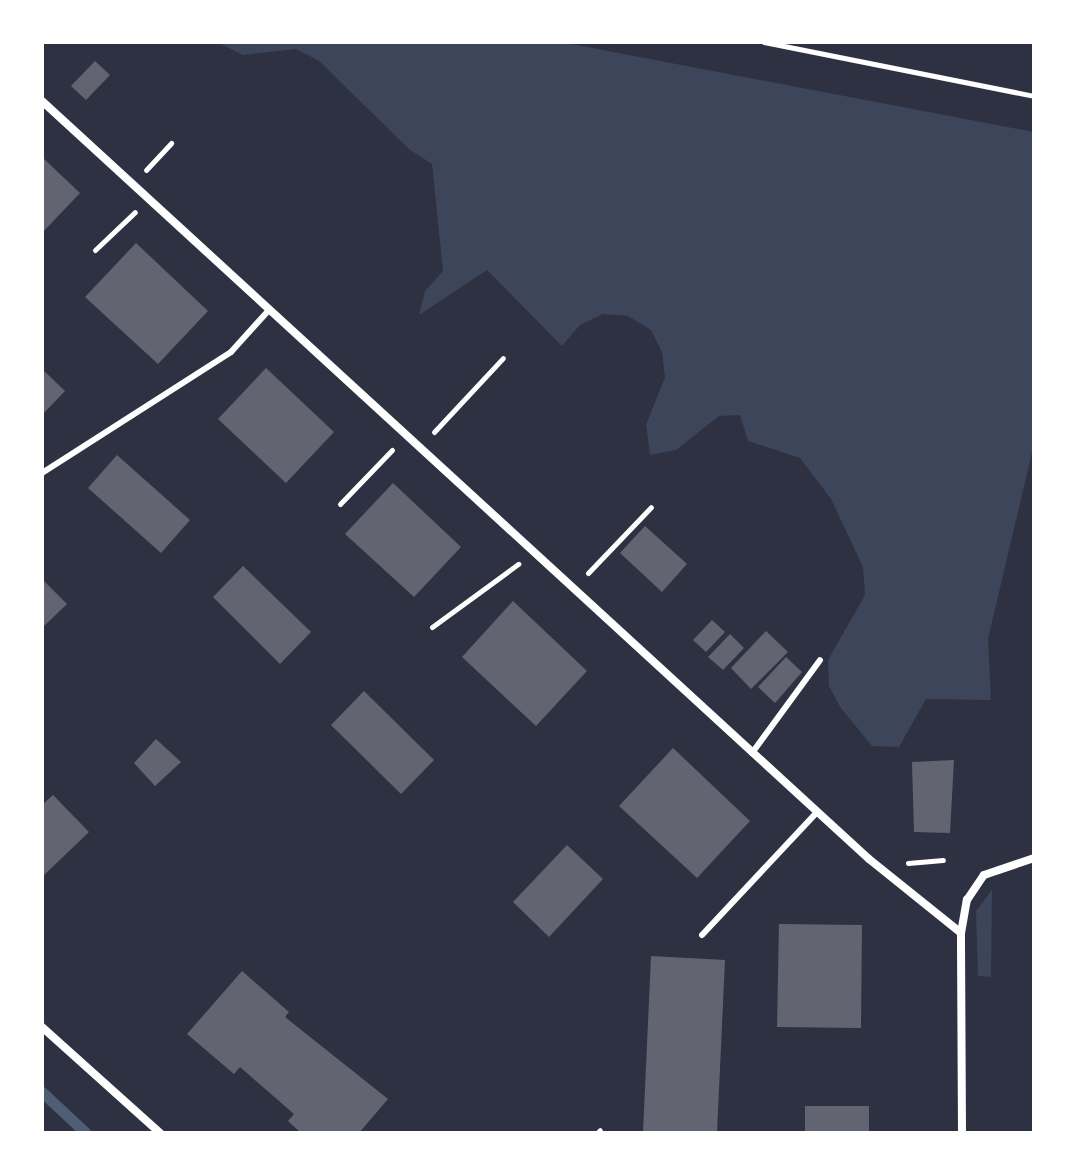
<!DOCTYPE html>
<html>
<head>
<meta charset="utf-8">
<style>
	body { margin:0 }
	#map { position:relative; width:1076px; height:1175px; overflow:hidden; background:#2d3142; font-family:"Source Serif 4",serif }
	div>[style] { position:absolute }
	.green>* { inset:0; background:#3c4559 }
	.stream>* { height:11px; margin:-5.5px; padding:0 5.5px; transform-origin:5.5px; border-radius:5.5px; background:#4f5d75 }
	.building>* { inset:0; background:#626471 }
	.path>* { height:5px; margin:-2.5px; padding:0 2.5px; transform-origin:2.5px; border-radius:2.5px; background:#fff }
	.service>* { height:6px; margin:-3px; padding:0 3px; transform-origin:3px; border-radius:3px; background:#fff }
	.minor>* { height:8px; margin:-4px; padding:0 4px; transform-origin:4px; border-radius:4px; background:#fff }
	span { translate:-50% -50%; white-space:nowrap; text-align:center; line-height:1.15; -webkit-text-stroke:8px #fff; paint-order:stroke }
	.frame { position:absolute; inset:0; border:44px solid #fff; pointer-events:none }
</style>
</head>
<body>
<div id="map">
	<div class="green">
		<i style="clip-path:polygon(217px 42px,561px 42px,1034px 132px,1034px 444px,988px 639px,991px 700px,926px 699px,899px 747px,872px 746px,840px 707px,829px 686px,828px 660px,865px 595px,863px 567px,831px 499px,800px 458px,748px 441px,740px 415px,719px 416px,676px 450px,650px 455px,646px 425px,665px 377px,662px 352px,651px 330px,628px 316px,603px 314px,580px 325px,562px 346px,487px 270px,419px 315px,425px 291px,443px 271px,432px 164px,410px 150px,319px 61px,296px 49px,243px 55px)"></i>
		<i style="clip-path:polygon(992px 890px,991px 977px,978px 976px,976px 911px)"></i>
	</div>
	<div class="stream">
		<i style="left:42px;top:1092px;width:60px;rotate:43deg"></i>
	</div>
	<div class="building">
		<i style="clip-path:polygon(95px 61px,110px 75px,86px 100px,71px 86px)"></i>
		<i style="clip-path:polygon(42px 157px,80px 193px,42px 233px)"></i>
		<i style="clip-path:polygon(136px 243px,208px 311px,158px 364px,85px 297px)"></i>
		<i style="clip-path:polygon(266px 368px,334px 432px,286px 483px,218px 419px)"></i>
		<i style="clip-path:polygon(42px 369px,65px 391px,42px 415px)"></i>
		<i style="clip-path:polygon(117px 455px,190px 520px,161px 553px,88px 488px)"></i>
		<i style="clip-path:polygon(393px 483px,461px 547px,414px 597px,345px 534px)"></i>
		<i style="clip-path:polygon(645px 526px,687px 564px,662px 592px,620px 553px)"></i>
		<i style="clip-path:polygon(243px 566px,311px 632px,280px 664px,213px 597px)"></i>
		<i style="clip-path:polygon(42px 579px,67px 604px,42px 628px)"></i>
		<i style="clip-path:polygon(513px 601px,587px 671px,536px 726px,462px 657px)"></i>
		<i style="clip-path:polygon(712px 620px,725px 632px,706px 652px,693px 640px)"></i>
		<i style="clip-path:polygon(766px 631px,788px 652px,751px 689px,731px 668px)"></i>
		<i style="clip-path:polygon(730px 634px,744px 648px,723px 670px,708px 657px)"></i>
		<i style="clip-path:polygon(786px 657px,802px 672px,775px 703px,758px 687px)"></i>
		<i style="clip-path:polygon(364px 691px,434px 760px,401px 794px,331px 725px)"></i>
		<i style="clip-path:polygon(156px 739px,181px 762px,155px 786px,134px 763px)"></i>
		<i style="clip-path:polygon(673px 748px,750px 821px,697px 878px,619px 806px)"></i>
		<i style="clip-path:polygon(954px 760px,950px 833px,914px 832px,912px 762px)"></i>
		<i style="clip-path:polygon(53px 795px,89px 832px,42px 877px,42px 805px)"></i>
		<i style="clip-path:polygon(567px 845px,603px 879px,549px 937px,513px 902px)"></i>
		<i style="clip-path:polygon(779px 924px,862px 925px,861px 1028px,777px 1027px)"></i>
		<i style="clip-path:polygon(651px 956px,725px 960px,717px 1133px,643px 1133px)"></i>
		<i style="clip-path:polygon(242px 971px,289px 1012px,285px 1017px,388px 1099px,359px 1133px,301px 1133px,288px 1121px,294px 1114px,240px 1067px,234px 1074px,187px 1034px)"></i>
		<i style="clip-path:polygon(805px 1106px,869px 1106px,869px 1133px,805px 1133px)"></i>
	</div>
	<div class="path">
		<i style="left:764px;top:42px;width:275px;rotate:11.3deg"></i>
		<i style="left:146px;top:170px;width:37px;rotate:-47deg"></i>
		<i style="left:95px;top:250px;width:55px;rotate:-43.5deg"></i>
		<i style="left:434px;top:432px;width:101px;rotate:-47deg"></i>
		<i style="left:340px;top:504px;width:75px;rotate:-46.1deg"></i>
		<i style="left:588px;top:573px;width:91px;rotate:-46.3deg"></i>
		<i style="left:432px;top:627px;width:107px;rotate:-36.2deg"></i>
		<i style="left:908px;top:863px;width:35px;rotate:-5deg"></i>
		<i style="left:597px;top:1133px;width:4px;rotate:-45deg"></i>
	</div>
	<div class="service">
		<i style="left:42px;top:473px;width:224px;rotate:-32.6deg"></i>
		<i style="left:231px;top:352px;width:55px;rotate:-47.9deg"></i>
		<i style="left:752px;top:753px;width:115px;rotate:-53.8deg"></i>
		<i style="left:702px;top:935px;width:168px;rotate:-46.9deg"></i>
	</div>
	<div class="minor">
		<i style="left:42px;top:101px;width:1122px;rotate:42.51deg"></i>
		<i style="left:869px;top:859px;width:118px;rotate:38.8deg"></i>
		<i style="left:42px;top:1027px;width:159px;rotate:41.9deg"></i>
		<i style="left:962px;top:1133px;width:200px;rotate:-90.3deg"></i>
		<i style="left:961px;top:933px;width:34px;rotate:-80deg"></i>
		<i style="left:967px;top:900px;width:30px;rotate:-56deg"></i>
		<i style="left:984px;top:875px;width:53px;rotate:-18.8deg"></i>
	</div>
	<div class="frame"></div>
</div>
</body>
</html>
